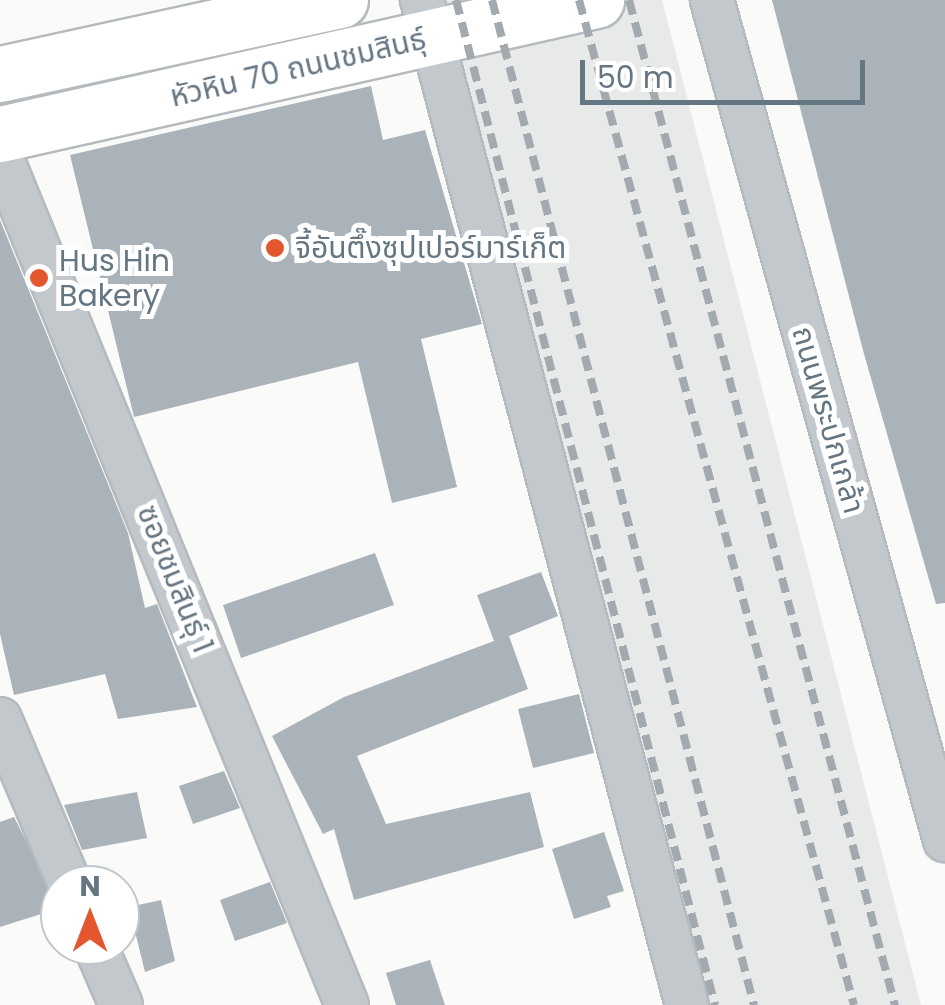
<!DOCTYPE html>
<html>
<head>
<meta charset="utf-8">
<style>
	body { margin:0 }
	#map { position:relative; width:945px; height:1005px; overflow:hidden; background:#fafaf8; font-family:Poppins,"Noto Sans Thai",sans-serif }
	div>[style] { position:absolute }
	.built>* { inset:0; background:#e8e9e9 }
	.building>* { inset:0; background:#aab3b9 }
	.roads { filter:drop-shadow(2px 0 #b5babe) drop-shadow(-2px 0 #b5babe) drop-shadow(0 2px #b5babe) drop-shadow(0 -2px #b5babe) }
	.minor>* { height:42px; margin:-21px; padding:0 21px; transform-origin:21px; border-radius:21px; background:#c3c8cc }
	.major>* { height:55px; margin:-27.5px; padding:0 27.5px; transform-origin:27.5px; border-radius:27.5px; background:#fff }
	.rail>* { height:8px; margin-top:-4px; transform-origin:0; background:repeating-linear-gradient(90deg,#a2aab0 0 15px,transparent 0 23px) }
	.dots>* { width:28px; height:28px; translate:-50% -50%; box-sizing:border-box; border:5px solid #fff; border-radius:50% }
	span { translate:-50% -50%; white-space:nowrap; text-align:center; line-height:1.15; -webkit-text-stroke:10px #fff; paint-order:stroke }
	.street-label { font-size:30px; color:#657683 }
	.poi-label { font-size:30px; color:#657683 }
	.left { translate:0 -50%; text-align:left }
	.north { position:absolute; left:40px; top:865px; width:100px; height:100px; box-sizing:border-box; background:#fff; border:2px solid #c1c8cd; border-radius:50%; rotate:0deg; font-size:28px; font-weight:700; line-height:40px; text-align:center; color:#657683 }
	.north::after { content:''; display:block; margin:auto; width:35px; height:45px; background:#e4572e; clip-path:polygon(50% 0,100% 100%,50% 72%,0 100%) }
	.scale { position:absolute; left:580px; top:60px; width:285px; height:45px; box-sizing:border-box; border:5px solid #657683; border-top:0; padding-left:12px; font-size:30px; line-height:35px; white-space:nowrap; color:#657683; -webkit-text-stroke:8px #fff; paint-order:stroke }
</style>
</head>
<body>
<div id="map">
	<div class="built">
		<i style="clip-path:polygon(428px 0,662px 0,921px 1005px,691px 1005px)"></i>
	</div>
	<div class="building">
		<i style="clip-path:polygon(772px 0,945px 0,945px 603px,936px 604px,864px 354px)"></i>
		<i style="clip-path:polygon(371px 86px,383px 140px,425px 130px,482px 324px,421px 339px,457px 487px,392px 503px,358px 362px,134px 417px,70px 155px)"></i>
		<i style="clip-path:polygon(0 220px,128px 533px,145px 608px,157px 604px,197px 707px,118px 719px,105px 674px,14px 695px,0 634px)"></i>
		<i style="clip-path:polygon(375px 553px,394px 605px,241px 658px,223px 605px)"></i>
		<i style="clip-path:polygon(541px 572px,558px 616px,509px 636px,528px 689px,357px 756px,386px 824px,530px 792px,544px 847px,354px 900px,334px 829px,323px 834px,272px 736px,344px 697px,494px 641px,477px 595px)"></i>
		<i style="clip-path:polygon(579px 694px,594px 753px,533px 768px,518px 709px)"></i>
		<i style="clip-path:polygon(224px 771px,240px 808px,193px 824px,179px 786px)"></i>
		<i style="clip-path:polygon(137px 792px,147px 838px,82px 850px,64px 805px)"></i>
		<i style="clip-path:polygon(14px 817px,60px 908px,0 927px,0 822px)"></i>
		<i style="clip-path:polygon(604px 832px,624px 891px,607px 896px,611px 907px,574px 919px,552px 849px)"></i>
		<i style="clip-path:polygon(270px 882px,287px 923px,235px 941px,220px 900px)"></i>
		<i style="clip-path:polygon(161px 900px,175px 961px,145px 972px,129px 907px)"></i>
		<i style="clip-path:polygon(430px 960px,445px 1005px,396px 1005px,386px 973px)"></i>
	</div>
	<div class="roads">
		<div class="minor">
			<i style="left:422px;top:0;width:1039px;rotate:75.23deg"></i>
			<i style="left:712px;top:0;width:872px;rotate:74.5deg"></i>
			<i style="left:0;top:154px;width:919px;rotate:67.82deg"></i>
			<i style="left:0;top:719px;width:180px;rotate:67.1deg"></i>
			<i style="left:95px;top:945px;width:65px;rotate:66.6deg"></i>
		</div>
		<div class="major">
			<i style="left:0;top:74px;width:348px;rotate:-12.3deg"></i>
			<i style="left:0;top:134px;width:611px;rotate:-12.67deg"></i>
		</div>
	</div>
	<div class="rail">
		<i style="left:456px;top:0;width:1038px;rotate:75.55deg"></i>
		<i style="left:492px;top:0;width:1039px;rotate:75.39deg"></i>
		<i style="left:579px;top:0;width:1042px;rotate:74.7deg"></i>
		<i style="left:629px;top:0;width:1040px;rotate:75.18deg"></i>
	</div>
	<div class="dots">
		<i style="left:275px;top:248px;background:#e4572e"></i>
		<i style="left:39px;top:278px;background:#e4572e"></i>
	</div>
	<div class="street-label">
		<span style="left:298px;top:68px;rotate:-13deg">หัวหิน 70 ถนนชมสินธุ์</span>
		<span style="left:828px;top:420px;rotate:74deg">ถนนพระปกเกล้า</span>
		<span style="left:175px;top:579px;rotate:68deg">ซอยชมสินธุ์ 1</span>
	</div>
	<div class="poi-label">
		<span class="left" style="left:295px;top:248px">จี้อันตึ๊งซุปเปอร์มาร์เก็ต</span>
		<span class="left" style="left:59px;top:278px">Hus Hin<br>Bakery</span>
	</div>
	<div class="north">N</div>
	<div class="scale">50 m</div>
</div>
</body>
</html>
